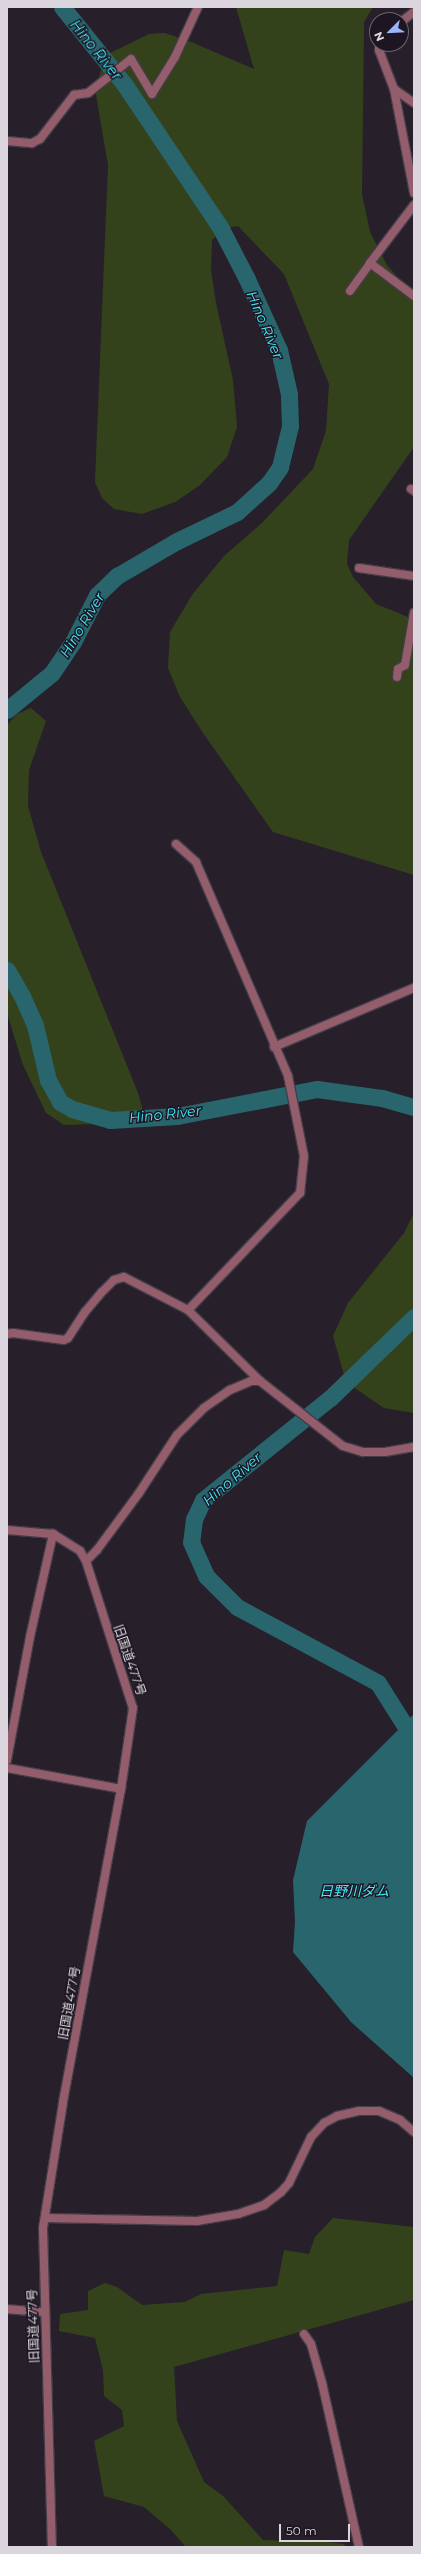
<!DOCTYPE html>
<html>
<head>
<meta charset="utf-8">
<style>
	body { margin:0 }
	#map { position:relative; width:421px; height:2554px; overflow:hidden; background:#27202b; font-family:Montserrat,"Noto Sans JP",sans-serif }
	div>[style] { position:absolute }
	.green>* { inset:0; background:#34421b }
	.water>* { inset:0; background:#29656c }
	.river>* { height:17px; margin:-8.5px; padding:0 8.5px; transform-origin:8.5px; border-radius:8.5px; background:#29656c }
	.roads { filter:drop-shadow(1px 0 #443d48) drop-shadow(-1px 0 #443d48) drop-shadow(0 1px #443d48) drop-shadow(0 -1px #443d48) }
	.minor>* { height:8px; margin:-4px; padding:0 4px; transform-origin:4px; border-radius:4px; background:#935d6b }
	span { translate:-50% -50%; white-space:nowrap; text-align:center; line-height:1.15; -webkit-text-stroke:3px #1d1622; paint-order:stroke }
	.street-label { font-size:13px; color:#dbd6de }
	.water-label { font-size:14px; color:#43eafc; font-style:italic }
	.frame { position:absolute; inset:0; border:8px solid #dbd6de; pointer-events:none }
	.north { position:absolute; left:369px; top:12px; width:40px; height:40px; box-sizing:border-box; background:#1d1622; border:1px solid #69636d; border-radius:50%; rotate:246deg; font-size:11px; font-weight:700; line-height:16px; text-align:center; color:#dbd6de }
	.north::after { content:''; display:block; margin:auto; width:14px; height:18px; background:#99b5fd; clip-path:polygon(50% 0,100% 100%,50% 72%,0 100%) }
	.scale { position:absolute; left:279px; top:2524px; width:71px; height:18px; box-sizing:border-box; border:2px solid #dbd6de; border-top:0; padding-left:5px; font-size:12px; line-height:14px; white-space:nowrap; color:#dbd6de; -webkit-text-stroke:3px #1d1622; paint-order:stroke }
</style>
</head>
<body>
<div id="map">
	<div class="green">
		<i style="clip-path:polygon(236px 7px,373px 7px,364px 22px,362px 194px,370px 232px,387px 265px,414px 296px,414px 447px,349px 540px,347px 564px,353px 577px,376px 604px,408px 617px,414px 616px,414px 875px,273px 832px,203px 733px,180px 697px,168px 668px,170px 632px,192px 595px,224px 556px,262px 523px,313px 469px,326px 431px,329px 384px,284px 274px,238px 226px,223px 229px,212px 240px,211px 270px,216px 303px,233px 380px,237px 427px,227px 457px,200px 485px,175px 502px,142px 514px,114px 509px,102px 498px,95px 482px,108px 165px,95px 89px,106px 55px,149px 34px,165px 33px,191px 42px,254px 69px)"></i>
		<i style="clip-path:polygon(31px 708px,46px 721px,29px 770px,28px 806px,41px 852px,138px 1093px,143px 1110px,129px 1123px,64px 1125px,46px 1113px,23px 1065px,7px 1013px,7px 725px,17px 714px)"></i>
		<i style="clip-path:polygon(414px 1213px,414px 1413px,384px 1408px,346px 1382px,333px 1336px,348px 1303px,404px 1233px)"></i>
		<i style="clip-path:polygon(333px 2218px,414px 2227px,414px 2300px,174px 2367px,177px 2421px,204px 2482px,223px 2496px,263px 2540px,328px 2542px,344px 2544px,346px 2547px,186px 2547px,171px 2530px,144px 2507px,104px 2496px,94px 2441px,124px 2426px,122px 2410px,104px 2396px,103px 2370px,95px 2338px,59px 2331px,60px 2314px,88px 2310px,88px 2291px,105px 2283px,117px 2287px,142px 2305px,185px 2302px,201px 2294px,277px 2286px,284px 2250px,309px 2254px,315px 2237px)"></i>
	</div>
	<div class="water">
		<i style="clip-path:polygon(414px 1714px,414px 2078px,351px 2022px,293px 1952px,295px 1922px,293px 1880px,307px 1821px)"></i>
	</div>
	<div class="river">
		<i style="left:7px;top:710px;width:58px;rotate:-39.4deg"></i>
		<i style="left:52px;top:673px;width:37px;rotate:-56deg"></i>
		<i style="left:73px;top:642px;width:53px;rotate:-62.9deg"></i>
		<i style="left:97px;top:595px;width:28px;rotate:-44deg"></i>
		<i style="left:117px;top:576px;width:69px;rotate:-30.3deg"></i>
		<i style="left:177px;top:541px;width:67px;rotate:-25.8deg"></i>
		<i style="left:237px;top:512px;width:43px;rotate:-42.2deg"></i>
		<i style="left:269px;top:483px;width:19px;rotate:-55deg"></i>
		<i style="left:280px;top:467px;width:42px;rotate:-76.3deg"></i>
		<i style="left:290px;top:426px;width:32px;rotate:-92deg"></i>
		<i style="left:289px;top:394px;width:45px;rotate:-102.8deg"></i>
		<i style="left:279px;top:350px;width:78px;rotate:-114.3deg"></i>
		<i style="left:247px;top:279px;width:59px;rotate:-117.4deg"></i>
		<i style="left:220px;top:227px;width:171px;rotate:-123.8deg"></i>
		<i style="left:125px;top:85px;width:100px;rotate:-128.9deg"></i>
		<i style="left:7px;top:970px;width:30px;rotate:60deg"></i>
		<i style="left:22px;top:996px;width:32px;rotate:66deg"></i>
		<i style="left:35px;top:1025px;width:57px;rotate:76.7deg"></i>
		<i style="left:48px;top:1080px;width:25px;rotate:61deg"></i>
		<i style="left:60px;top:1102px;width:14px;rotate:30deg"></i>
		<i style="left:72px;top:1109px;width:40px;rotate:16deg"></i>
		<i style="left:110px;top:1120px;width:67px;rotate:-3.4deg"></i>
		<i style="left:177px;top:1116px;width:143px;rotate:-10.9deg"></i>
		<i style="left:317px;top:1089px;width:66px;rotate:7.9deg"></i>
		<i style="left:382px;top:1098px;width:33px;rotate:16deg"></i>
		<i style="left:414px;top:1317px;width:117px;rotate:136deg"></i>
		<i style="left:330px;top:1398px;width:163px;rotate:141.2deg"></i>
		<i style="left:203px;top:1500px;width:21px;rotate:115deg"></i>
		<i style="left:194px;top:1519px;width:23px;rotate:97deg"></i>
		<i style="left:191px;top:1542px;width:37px;rotate:66deg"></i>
		<i style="left:206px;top:1576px;width:44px;rotate:45deg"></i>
		<i style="left:237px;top:1607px;width:160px;rotate:28.3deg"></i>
		<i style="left:378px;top:1683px;width:67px;rotate:57.7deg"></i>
	</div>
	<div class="roads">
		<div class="minor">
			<i style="left:401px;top:22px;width:16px;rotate:-38deg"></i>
			<i style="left:379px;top:44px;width:6px;rotate:90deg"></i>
			<i style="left:379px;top:50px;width:42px;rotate:69deg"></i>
			<i style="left:394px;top:89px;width:106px;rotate:79.1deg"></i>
			<i style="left:394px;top:89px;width:24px;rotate:35deg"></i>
			<i style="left:7px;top:141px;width:25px;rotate:5deg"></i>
			<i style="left:32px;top:143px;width:9px;rotate:-27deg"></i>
			<i style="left:40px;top:139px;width:56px;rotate:-52.3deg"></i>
			<i style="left:74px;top:95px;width:14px;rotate:-8deg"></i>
			<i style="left:88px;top:93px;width:55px;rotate:-38.3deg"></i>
			<i style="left:131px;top:59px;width:41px;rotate:59deg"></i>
			<i style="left:152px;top:94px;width:44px;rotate:-58.1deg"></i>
			<i style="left:175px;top:57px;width:55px;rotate:-65.3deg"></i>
			<i style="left:414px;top:205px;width:73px;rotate:127.2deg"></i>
			<i style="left:370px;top:263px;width:55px;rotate:36.9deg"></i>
			<i style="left:350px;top:291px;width:34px;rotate:-54deg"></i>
			<i style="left:411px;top:489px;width:4px;rotate:34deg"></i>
			<i style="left:359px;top:568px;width:56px;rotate:8.3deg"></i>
			<i style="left:397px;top:677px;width:8px;rotate:-83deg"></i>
			<i style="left:398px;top:669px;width:8px;rotate:-30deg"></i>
			<i style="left:405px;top:665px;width:53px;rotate:-80.2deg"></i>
			<i style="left:176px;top:844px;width:27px;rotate:42deg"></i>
			<i style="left:196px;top:862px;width:233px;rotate:66.7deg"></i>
			<i style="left:288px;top:1076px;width:82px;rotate:78.7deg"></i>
			<i style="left:304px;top:1156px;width:37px;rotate:96deg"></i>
			<i style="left:300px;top:1193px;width:162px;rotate:133.7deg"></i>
			<i style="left:274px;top:1047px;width:152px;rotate:-22.9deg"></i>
			<i style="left:7px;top:1334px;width:6px;rotate:-9deg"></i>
			<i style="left:13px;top:1333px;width:51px;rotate:7.8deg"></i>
			<i style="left:64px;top:1340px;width:4px;rotate:-27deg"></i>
			<i style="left:68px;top:1338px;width:31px;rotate:-57deg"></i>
			<i style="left:85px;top:1312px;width:26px;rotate:-50deg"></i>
			<i style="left:102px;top:1292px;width:17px;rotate:-45deg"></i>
			<i style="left:114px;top:1280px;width:10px;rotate:-17deg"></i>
			<i style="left:124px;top:1277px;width:72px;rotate:27.3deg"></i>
			<i style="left:188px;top:1310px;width:101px;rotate:44.6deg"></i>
			<i style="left:260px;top:1381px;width:105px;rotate:38.1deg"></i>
			<i style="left:343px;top:1446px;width:21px;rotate:17deg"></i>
			<i style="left:363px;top:1452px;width:22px"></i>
			<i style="left:385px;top:1452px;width:29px;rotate:-10deg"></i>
			<i style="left:7px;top:1530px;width:46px;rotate:5deg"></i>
			<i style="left:53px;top:1534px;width:32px;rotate:32deg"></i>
			<i style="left:80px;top:1551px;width:12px;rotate:59deg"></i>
			<i style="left:86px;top:1561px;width:154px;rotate:72.3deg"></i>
			<i style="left:133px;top:1708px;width:82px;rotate:98.4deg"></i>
			<i style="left:121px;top:1789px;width:319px;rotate:100.5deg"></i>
			<i style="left:63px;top:2103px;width:127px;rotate:99.1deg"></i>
			<i style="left:43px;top:2228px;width:319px;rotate:88.4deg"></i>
			<i style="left:86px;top:1561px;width:16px;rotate:-45deg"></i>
			<i style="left:97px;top:1550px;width:71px;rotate:-53.6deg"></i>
			<i style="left:139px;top:1493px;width:69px;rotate:-56.8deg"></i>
			<i style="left:177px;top:1435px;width:38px;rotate:-45deg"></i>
			<i style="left:204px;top:1408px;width:32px;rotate:-35deg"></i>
			<i style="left:230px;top:1390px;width:23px;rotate:-23deg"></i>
			<i style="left:251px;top:1381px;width:9px"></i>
			<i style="left:7px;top:1760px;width:125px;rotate:-79.4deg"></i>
			<i style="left:30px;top:1637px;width:106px;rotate:-77.4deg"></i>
			<i style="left:7px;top:1768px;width:116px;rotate:10.4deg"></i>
			<i style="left:45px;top:2218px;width:152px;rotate:1.1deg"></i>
			<i style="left:197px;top:2221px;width:42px;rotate:-9.7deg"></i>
			<i style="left:238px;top:2214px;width:28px;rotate:-19deg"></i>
			<i style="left:264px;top:2205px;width:21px;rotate:-37deg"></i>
			<i style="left:281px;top:2192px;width:12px;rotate:-48deg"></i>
			<i style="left:289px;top:2183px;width:51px;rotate:-64.4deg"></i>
			<i style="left:311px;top:2137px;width:19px;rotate:-47deg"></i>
			<i style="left:324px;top:2123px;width:15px;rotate:-28deg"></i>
			<i style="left:337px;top:2116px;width:23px;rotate:-13deg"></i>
			<i style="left:359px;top:2111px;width:20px"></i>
			<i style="left:379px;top:2111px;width:23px;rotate:23deg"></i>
			<i style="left:400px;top:2120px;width:18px;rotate:41deg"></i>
			<i style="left:7px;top:2309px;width:37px;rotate:5deg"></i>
			<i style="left:304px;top:2334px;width:12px;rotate:55deg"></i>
			<i style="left:311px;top:2344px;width:41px;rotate:74.2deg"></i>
			<i style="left:322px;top:2383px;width:168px;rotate:77.3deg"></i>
		</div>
	</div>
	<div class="street-label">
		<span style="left:130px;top:1660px;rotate:71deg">旧国道477号</span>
		<span style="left:69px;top:2003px;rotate:-80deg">旧国道477号</span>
		<span style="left:33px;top:2326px;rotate:-92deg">旧国道477号</span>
	</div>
	<div class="water-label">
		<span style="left:96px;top:50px;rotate:51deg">Hino River</span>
		<span style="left:265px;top:325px;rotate:67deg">Hino River</span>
		<span style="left:82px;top:625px;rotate:-59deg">Hino River</span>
		<span style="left:165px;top:1114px;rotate:-6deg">Hino River</span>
		<span style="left:232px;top:1479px;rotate:-41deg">Hino River</span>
		<span style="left:354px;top:1891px">日野川ダム</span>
	</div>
	<div class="frame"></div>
	<div class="north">N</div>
	<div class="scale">50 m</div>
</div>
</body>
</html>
